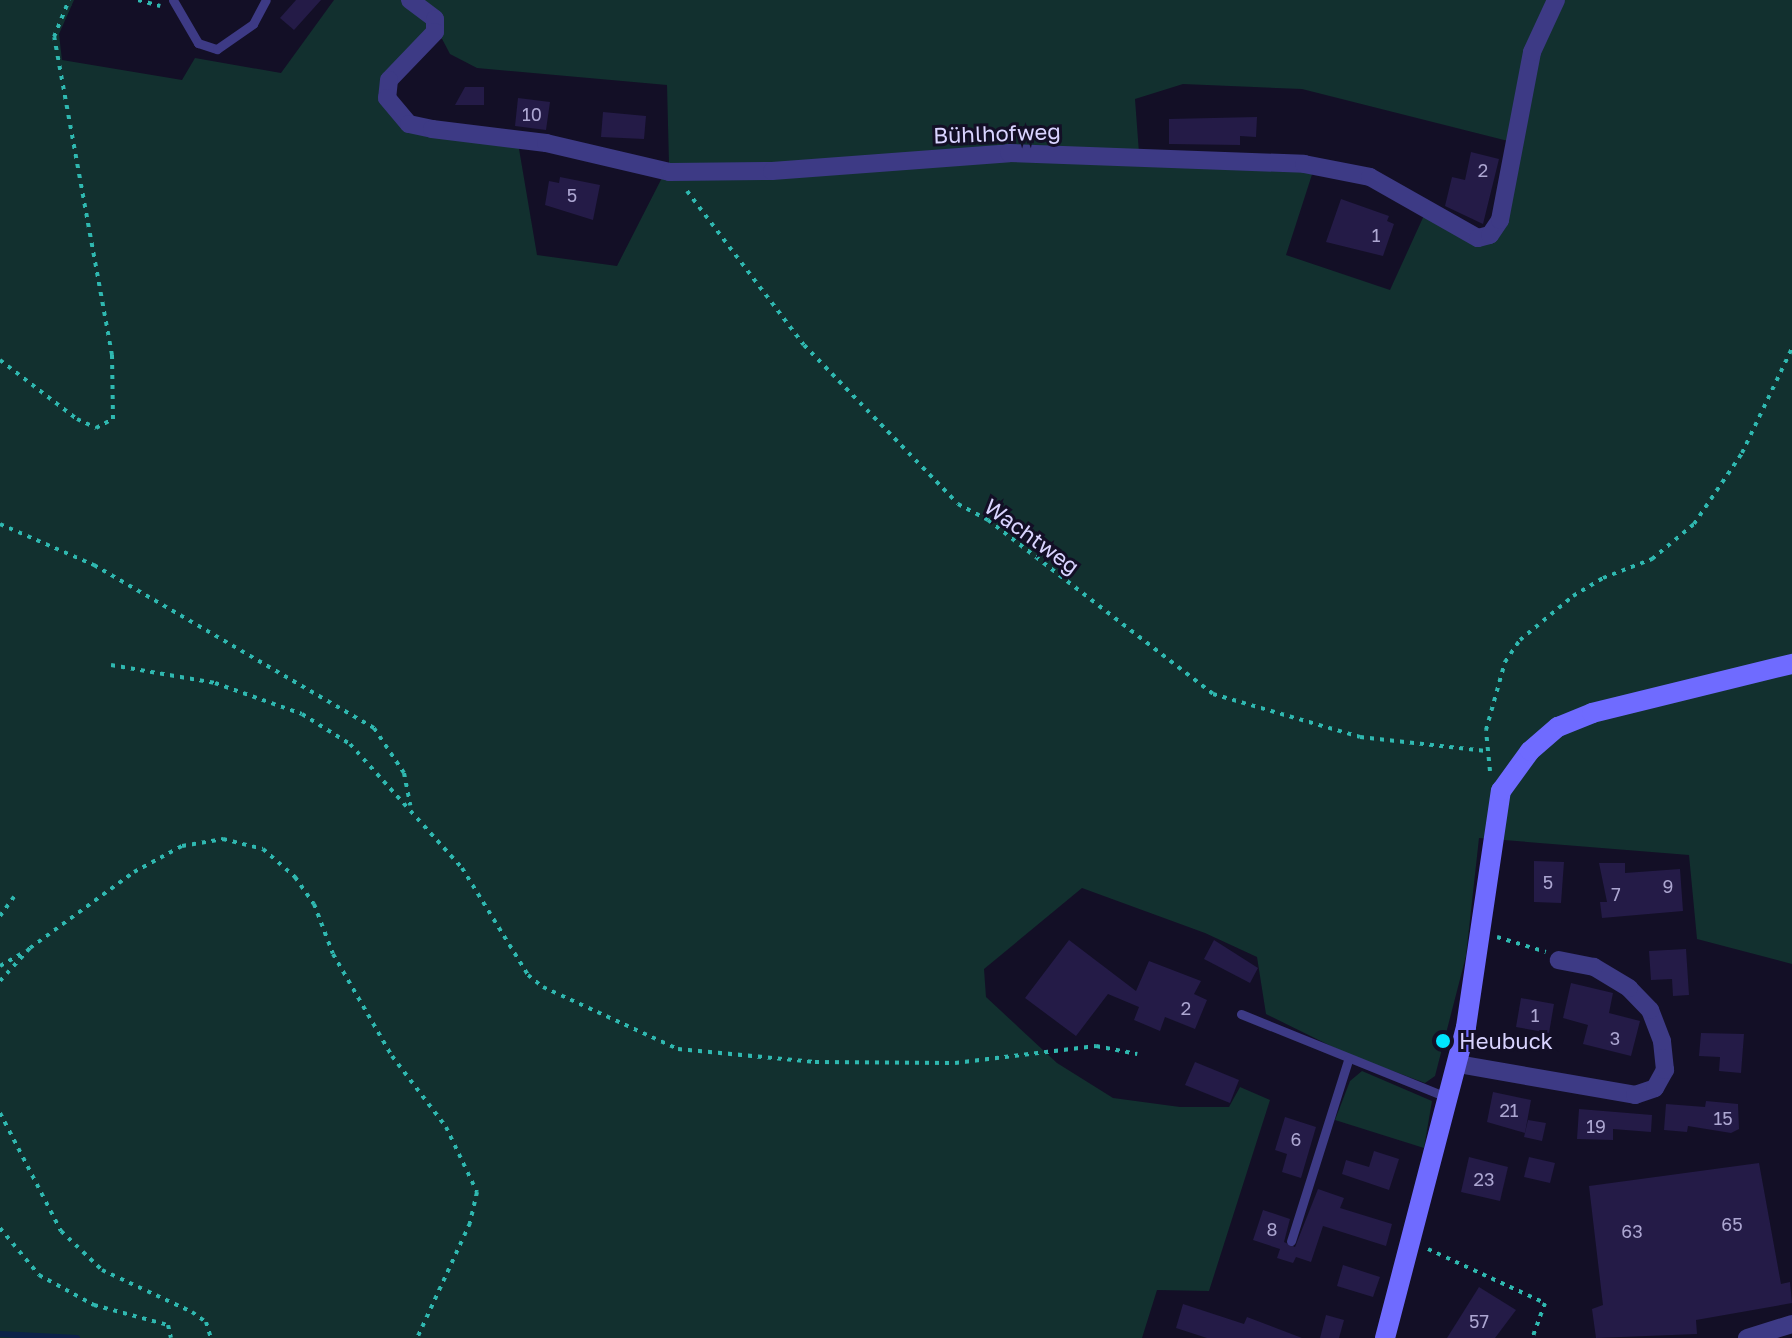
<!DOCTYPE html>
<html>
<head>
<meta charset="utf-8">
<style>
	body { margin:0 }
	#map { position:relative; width:1792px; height:1338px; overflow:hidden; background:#130f26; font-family:"Golos Text",sans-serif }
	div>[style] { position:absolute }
	.green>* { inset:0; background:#12302f }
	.stream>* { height:6px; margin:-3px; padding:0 3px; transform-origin:3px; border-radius:3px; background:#0c2248 }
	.building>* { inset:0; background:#241b47 }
	.path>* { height:4px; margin-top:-2px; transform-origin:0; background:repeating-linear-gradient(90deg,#2fb8b0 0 4px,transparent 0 10px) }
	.lane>* { height:9px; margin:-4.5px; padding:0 4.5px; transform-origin:4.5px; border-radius:4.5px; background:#3d3a85 }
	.street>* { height:18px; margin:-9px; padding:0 9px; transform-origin:9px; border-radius:9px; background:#3d3a85 }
	.secondary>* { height:20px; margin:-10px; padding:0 10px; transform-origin:10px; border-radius:10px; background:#6f6bff }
	.dots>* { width:22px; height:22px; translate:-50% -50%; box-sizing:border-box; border:4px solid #130f26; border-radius:50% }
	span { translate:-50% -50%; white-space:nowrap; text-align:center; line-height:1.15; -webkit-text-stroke:6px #130f26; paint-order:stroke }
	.number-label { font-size:18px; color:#aca6d1 }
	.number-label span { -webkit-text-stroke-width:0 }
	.street-label { font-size:22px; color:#d9d4ff }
	.poi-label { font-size:22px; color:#d9d4ff }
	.left { translate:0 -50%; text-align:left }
</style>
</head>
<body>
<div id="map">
	<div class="green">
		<i style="clip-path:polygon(evenodd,0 0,74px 0,59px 34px,62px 60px,182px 80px,195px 58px,281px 73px,334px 0,1792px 0,1792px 964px,1697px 939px,1689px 855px,1479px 838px,1466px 956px,1435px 1076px,1425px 1083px,1347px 1054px,1266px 1014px,1257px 957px,1205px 933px,1082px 888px,984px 969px,986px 997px,1057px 1063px,1113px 1098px,1180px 1107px,1229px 1107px,1240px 1087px,1270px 1100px,1209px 1291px,1157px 1290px,1142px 1338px,0 1338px,0 0,440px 35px,450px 54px,477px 68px,667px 85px,669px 164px,617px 266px,537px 255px,518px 143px,408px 116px,392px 89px,440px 35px,0 0,1183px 84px,1302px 89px,1516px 143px,1491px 235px,1426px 211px,1390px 290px,1286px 255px,1317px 159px,1139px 153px,1135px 99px,1183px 84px)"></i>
		<i style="clip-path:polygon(1362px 1071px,1432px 1101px,1424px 1148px,1335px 1120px,1350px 1081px)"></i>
	</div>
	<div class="stream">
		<i style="left:0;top:1334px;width:77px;rotate:3deg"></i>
	</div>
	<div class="building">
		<i style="clip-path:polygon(296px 0,321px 0,294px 30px,280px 18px)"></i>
		<i style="clip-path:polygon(465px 87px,484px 87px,484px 105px,455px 105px)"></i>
		<i style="clip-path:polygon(518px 98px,550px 102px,546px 130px,515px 126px)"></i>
		<i style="clip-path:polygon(603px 112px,646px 116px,644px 139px,601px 137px)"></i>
		<i style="clip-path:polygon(1257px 117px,1256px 137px,1240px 136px,1240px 145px,1169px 144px,1169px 119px)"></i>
		<i style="clip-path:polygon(1471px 152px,1499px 159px,1483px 224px,1445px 206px,1452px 177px,1465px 180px)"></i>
		<i style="clip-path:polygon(560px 177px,600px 185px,593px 220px,545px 205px,549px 181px,559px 183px)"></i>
		<i style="clip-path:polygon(1341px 199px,1389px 216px,1387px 221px,1394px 224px,1383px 256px,1326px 242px)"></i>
		<i style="clip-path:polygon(1534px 861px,1564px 862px,1561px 903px,1534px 902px)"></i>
		<i style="clip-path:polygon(1599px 863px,1625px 863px,1625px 873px,1680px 869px,1683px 911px,1602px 918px,1600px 902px,1607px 902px)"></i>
		<i style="clip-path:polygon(1069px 940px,1136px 991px,1149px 961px,1201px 981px,1194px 994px,1207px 1000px,1195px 1029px,1165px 1017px,1160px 1031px,1134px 1020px,1139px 1007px,1108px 994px,1076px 1036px,1025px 998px)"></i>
		<i style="clip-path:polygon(1214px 940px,1258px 968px,1250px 983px,1204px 959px)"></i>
		<i style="clip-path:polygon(1686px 949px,1689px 995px,1673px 996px,1672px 979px,1651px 980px,1649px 951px)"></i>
		<i style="clip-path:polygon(1571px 983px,1613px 993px,1609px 1013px,1640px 1021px,1631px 1056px,1583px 1044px,1588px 1025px,1563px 1018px)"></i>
		<i style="clip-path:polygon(1521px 998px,1554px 1004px,1549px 1033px,1516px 1027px)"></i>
		<i style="clip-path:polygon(1701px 1033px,1744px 1034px,1741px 1073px,1719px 1071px,1720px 1057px,1699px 1056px)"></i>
		<i style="clip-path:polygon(1195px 1062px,1239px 1080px,1230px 1103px,1185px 1085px)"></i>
		<i style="clip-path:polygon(1493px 1092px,1531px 1100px,1525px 1133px,1487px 1122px)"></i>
		<i style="clip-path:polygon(1706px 1101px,1738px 1104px,1739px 1129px,1731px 1133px,1688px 1126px,1687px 1132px,1664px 1130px,1666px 1104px,1705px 1107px)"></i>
		<i style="clip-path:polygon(1579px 1109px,1652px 1115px,1651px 1132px,1613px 1129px,1613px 1140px,1577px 1139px)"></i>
		<i style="clip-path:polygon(1285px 1117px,1316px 1127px,1301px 1178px,1282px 1172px,1287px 1154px,1275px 1150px)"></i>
		<i style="clip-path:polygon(1528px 1120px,1546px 1123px,1542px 1141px,1524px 1137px)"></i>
		<i style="clip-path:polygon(1374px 1151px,1399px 1159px,1389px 1190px,1342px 1174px,1346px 1160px,1369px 1167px)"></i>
		<i style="clip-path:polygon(1469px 1157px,1508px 1167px,1500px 1201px,1461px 1192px)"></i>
		<i style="clip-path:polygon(1529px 1157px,1555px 1163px,1550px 1183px,1524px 1177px)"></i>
		<i style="clip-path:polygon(1759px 1163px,1781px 1284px,1790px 1282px,1792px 1303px,1696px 1320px,1697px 1334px,1596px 1338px,1592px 1309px,1603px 1305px,1589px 1186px)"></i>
		<i style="clip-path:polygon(1318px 1189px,1344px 1198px,1340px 1208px,1392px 1224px,1386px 1246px,1323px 1226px,1311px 1262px,1296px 1257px,1293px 1263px,1277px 1258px,1280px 1249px,1253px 1240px,1263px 1210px,1290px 1219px,1284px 1242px,1295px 1247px)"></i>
		<i style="clip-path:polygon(1343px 1265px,1380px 1277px,1373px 1297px,1337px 1286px)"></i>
		<i style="clip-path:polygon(1479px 1287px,1516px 1310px,1495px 1338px,1447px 1338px)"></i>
		<i style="clip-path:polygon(1183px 1304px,1244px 1324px,1247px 1317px,1302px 1338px,1207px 1338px,1176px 1328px)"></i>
		<i style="clip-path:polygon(1326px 1315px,1344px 1320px,1339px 1338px,1320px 1338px)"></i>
	</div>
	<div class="path">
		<i style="left:138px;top:0;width:23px;rotate:15deg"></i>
		<i style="left:687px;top:191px;width:193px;rotate:52.8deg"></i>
		<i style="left:804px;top:345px;width:221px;rotate:45.9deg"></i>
		<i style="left:958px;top:504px;width:34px;rotate:28deg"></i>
		<i style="left:988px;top:520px;width:284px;rotate:37.7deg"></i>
		<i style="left:1213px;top:694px;width:153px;rotate:16.3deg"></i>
		<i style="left:1360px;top:737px;width:127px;rotate:6.3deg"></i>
		<i style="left:0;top:360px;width:97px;rotate:37.5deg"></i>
		<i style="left:77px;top:419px;width:21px;rotate:25deg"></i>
		<i style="left:96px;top:428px;width:19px;rotate:-28deg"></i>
		<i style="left:113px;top:419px;width:64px;rotate:-90.9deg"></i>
		<i style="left:112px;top:355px;width:323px;rotate:-100.3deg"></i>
		<i style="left:54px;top:37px;width:40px;rotate:-68deg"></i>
		<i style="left:0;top:524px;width:103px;rotate:23.6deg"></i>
		<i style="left:94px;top:565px;width:324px;rotate:30.2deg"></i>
		<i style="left:374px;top:728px;width:54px;rotate:56.3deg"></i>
		<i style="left:404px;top:773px;width:33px;rotate:79deg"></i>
		<i style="left:111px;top:665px;width:106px;rotate:9.8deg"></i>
		<i style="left:215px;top:683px;width:92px;rotate:19.6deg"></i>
		<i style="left:302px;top:714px;width:57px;rotate:32deg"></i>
		<i style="left:350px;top:744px;width:167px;rotate:47.9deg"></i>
		<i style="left:462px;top:868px;width:126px;rotate:58.3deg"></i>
		<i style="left:528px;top:975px;width:19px;rotate:39deg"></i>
		<i style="left:543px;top:987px;width:149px;rotate:24.7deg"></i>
		<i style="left:678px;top:1049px;width:138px;rotate:5.4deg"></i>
		<i style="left:815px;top:1062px;width:140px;rotate:0.4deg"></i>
		<i style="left:955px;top:1063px;width:142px;rotate:-6.9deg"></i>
		<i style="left:1096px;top:1046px;width:42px;rotate:11deg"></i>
		<i style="left:1490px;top:771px;width:41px;rotate:-95.6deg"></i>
		<i style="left:1486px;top:730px;width:71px;rotate:-74.4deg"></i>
		<i style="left:1505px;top:662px;width:27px;rotate:-56deg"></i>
		<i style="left:1520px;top:640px;width:69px;rotate:-39.7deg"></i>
		<i style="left:1573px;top:596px;width:35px;rotate:-31deg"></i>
		<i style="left:1603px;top:578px;width:53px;rotate:-21.2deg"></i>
		<i style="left:1652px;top:559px;width:55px;rotate:-39.8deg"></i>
		<i style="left:1694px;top:524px;width:86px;rotate:-55.9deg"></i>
		<i style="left:1742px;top:453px;width:116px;rotate:-64.5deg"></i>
		<i style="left:0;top:916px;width:24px;rotate:-54deg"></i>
		<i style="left:1497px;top:937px;width:51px;rotate:17deg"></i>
		<i style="left:0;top:966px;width:30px;rotate:-30deg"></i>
		<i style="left:0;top:981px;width:45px;rotate:-47.7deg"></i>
		<i style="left:30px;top:948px;width:129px;rotate:-36.2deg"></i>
		<i style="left:134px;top:872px;width:55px;rotate:-28.4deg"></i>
		<i style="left:182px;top:846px;width:42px;rotate:-9.7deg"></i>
		<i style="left:223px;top:839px;width:41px;rotate:14deg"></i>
		<i style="left:263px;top:849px;width:43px;rotate:41.2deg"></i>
		<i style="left:295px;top:877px;width:33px;rotate:55deg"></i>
		<i style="left:314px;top:904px;width:53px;rotate:69.2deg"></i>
		<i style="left:333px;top:954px;width:118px;rotate:60deg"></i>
		<i style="left:392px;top:1056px;width:89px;rotate:52.7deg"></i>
		<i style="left:446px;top:1127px;width:72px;rotate:64.5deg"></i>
		<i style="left:477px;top:1192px;width:32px;rotate:103deg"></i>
		<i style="left:470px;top:1223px;width:127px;rotate:114.7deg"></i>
		<i style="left:0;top:1113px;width:133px;rotate:62.7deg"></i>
		<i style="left:61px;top:1231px;width:57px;rotate:43.6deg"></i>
		<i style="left:102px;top:1270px;width:99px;rotate:25deg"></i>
		<i style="left:192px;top:1312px;width:17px;rotate:36deg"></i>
		<i style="left:206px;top:1322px;width:17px;rotate:73deg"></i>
		<i style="left:0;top:1228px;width:61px;rotate:50.3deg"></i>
		<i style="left:39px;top:1275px;width:63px;rotate:28.6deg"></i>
		<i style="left:94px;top:1305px;width:77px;rotate:15.1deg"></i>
		<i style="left:168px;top:1325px;width:13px;rotate:77deg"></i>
		<i style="left:1428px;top:1249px;width:129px;rotate:24.8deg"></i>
		<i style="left:1545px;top:1303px;width:37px;rotate:110deg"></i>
	</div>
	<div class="lane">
		<i style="left:173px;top:0;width:50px;rotate:59.8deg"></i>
		<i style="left:198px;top:43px;width:20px;rotate:18deg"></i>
		<i style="left:217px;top:49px;width:44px;rotate:-34.8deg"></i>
		<i style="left:253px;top:24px;width:27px;rotate:-62deg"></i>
		<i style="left:1241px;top:1014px;width:224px;rotate:22deg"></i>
		<i style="left:1291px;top:1241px;width:190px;rotate:-72.5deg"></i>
	</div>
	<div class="street">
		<i style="left:410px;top:0;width:31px;rotate:37deg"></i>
		<i style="left:435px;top:19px;width:13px;rotate:90deg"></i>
		<i style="left:435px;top:32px;width:66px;rotate:133.8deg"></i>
		<i style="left:389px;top:80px;width:18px;rotate:96deg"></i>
		<i style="left:387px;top:98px;width:34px;rotate:50deg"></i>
		<i style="left:409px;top:124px;width:24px;rotate:12deg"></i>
		<i style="left:432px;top:129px;width:115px;rotate:7deg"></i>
		<i style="left:546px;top:143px;width:127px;rotate:13.2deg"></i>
		<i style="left:670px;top:172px;width:102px;rotate:-0.6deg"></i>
		<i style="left:772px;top:171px;width:238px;rotate:-4.3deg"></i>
		<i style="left:1009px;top:153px;width:295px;rotate:2.1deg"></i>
		<i style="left:1304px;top:164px;width:67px;rotate:11.1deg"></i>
		<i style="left:1370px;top:177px;width:124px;rotate:29.5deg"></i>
		<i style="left:1478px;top:238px;width:12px;rotate:-14deg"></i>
		<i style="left:1490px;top:235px;width:18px;rotate:-56deg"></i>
		<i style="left:1500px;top:220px;width:171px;rotate:-79.2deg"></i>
		<i style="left:1532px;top:52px;width:57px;rotate:-65.2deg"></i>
		<i style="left:1458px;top:1064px;width:180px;rotate:9.9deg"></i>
		<i style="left:1635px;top:1095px;width:21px;rotate:-19deg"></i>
		<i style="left:1655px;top:1088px;width:21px;rotate:-61deg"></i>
		<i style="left:1665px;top:1070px;width:29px;rotate:-96deg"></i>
		<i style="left:1662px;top:1041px;width:33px;rotate:-111deg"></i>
		<i style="left:1650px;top:1010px;width:30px;rotate:-134deg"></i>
		<i style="left:1629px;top:988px;width:41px;rotate:-149deg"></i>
		<i style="left:1594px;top:967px;width:36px;rotate:-169deg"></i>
		<i style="left:1747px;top:1338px;width:47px;rotate:-17.3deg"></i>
	</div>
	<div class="secondary">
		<i style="left:1385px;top:1338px;width:321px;rotate:-75.4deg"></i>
		<i style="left:1466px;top:1027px;width:239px;rotate:-81.6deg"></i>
		<i style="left:1501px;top:791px;width:49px;rotate:-54.1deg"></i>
		<i style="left:1530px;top:751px;width:37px;rotate:-41deg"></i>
		<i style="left:1558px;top:727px;width:37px;rotate:-22deg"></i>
		<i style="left:1592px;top:713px;width:206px;rotate:-13.8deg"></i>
	</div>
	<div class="dots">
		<i style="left:1443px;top:1041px;background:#00e5ff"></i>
	</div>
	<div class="number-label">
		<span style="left:532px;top:114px">10</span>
		<span style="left:1483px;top:170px">2</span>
		<span style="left:572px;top:195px">5</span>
		<span style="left:1376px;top:235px">1</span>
		<span style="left:1548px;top:882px">5</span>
		<span style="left:1668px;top:886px">9</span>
		<span style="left:1616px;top:894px">7</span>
		<span style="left:1186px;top:1008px">2</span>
		<span style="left:1535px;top:1015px">1</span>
		<span style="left:1615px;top:1038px">3</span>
		<span style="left:1509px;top:1110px">21</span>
		<span style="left:1723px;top:1118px">15</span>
		<span style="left:1596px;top:1126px">19</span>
		<span style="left:1296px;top:1139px">6</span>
		<span style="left:1484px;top:1179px">23</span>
		<span style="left:1732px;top:1224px">65</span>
		<span style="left:1272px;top:1229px">8</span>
		<span style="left:1632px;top:1231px">63</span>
		<span style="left:1479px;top:1321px">57</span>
	</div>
	<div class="street-label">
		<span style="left:997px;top:133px;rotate:-2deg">Bühlhofweg</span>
		<span style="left:1032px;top:536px;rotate:36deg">Wachtweg</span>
	</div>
	<div class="poi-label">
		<span class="left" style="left:1459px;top:1041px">Heubuck</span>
	</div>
</div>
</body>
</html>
